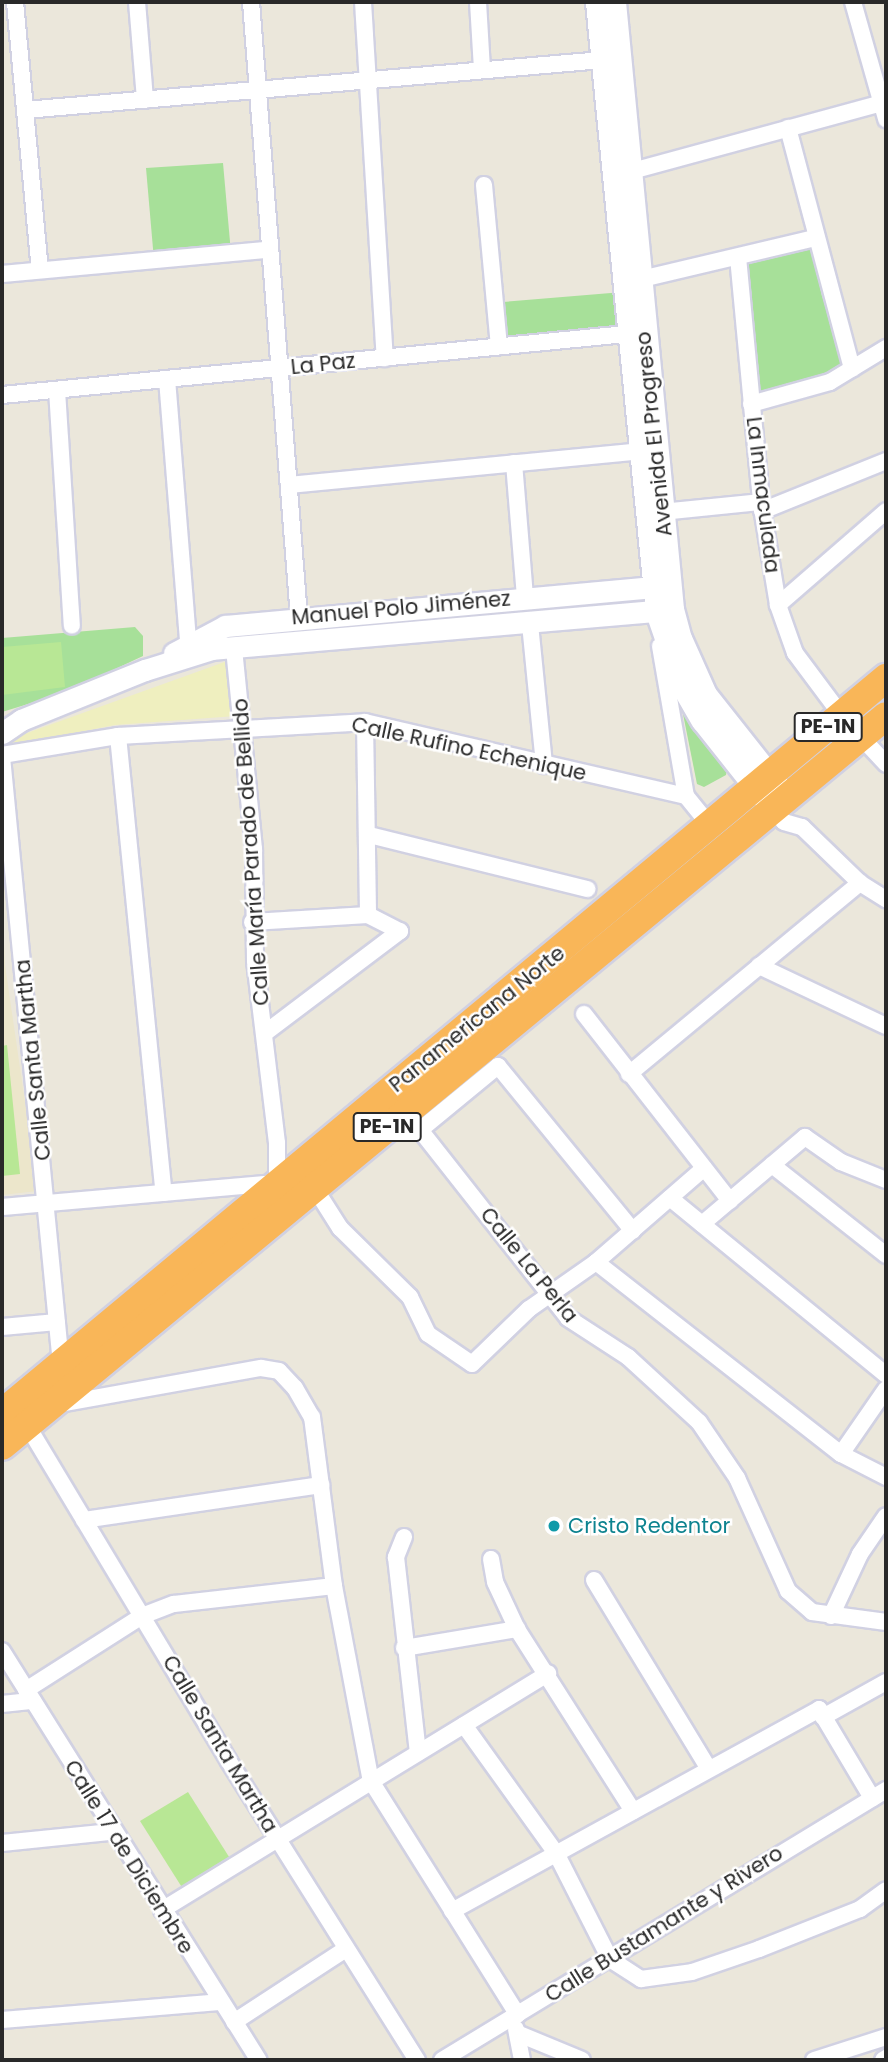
<!DOCTYPE html>
<html>
<head>
<meta charset="utf-8">
<style>
	body { margin:0 }
	#map { position:relative; width:888px; height:2062px; overflow:hidden; background:#ebe7db; font-family:Poppins,sans-serif }
	div>[style] { position:absolute }
	.education>* { inset:0; background:#ece6cb }
	.green>* { inset:0; background:#a7e099 }
	.sand>* { inset:0; background:#efefbf }
	.pitch>* { inset:0; background:#b8e795 }
	.roads { filter:drop-shadow(2px 0 #d1d1e2) drop-shadow(-2px 0 #d1d1e2) drop-shadow(0 2px #d1d1e2) drop-shadow(0 -2px #d1d1e2) }
	.street>* { height:16px; margin:-8px; padding:0 8px; transform-origin:8px; border-radius:8px; background:#fff }
	.secondary>* { height:21px; margin:-10.5px; padding:0 10.5px; transform-origin:10.5px; border-radius:10.5px; background:#fff }
	.highway>* { height:28px; margin:-14px; padding:0 14px; transform-origin:14px; border-radius:14px; background:#f9b658 }
	.dots>* { width:19px; height:19px; translate:-50% -50%; box-sizing:border-box; border:4px solid #fff; border-radius:50% }
	span { translate:-50% -50%; white-space:nowrap; text-align:center; line-height:1.15; -webkit-text-stroke:5px #fff; paint-order:stroke }
	.shield-label span { padding:2px 5px; background:#fff; border:2px solid; border-radius:5px; -webkit-text-stroke-width:0 }
	.shield-label { font-size:19px; color:#292929; font-weight:700 }
	.street-label { font-size:21px; color:#292929 }
	.culture-label { font-size:21px; color:#0d838f }
	.left { translate:0 -50%; text-align:left }
	.frame { position:absolute; inset:0; border:4px solid #292929; pointer-events:none }
</style>
</head>
<body>
<div id="map">
	<div class="education">
		<i style="clip-path:polygon(2px 897px,5px 965px,38px 1191px,2px 1195px)"></i>
	</div>
	<div class="green">
		<i style="clip-path:polygon(223px 163px,231px 253px,154px 260px,146px 168px)"></i>
		<i style="clip-path:polygon(811px 244px,822px 296px,846px 365px,803px 385px,756px 396px,744px 260px)"></i>
		<i style="clip-path:polygon(623px 292px,629px 329px,507px 339px,503px 302px)"></i>
		<i style="clip-path:polygon(135px 627px,143px 636px,143px 656px,64px 693px,2px 712px,2px 638px)"></i>
		<i style="clip-path:polygon(679px 694px,727px 767px,726px 775px,704px 787px,697px 784px)"></i>
	</div>
	<div class="sand">
		<i style="clip-path:polygon(230px 660px,236px 716px,115px 725px,2px 747px,2px 742px)"></i>
	</div>
	<div class="pitch">
		<i style="clip-path:polygon(61px 642px,65px 687px,2px 695px,2px 647px)"></i>
		<i style="clip-path:polygon(7px 1045px,20px 1174px,2px 1176px,2px 1046px)"></i>
		<i style="clip-path:polygon(188px 1792px,231px 1860px,183px 1889px,140px 1821px)"></i>
	</div>
	<div class="roads">
		<div class="street">
			<i style="left:15px;top:2px;width:269px;rotate:84.7deg"></i>
			<i style="left:137px;top:2px;width:98px;rotate:85.3deg"></i>
			<i style="left:251px;top:2px;width:618px;rotate:85.54deg"></i>
			<i style="left:363px;top:2px;width:357px;rotate:86.5deg"></i>
			<i style="left:478px;top:2px;width:68px;rotate:86.6deg"></i>
			<i style="left:853px;top:2px;width:122px;rotate:74.2deg"></i>
			<i style="left:25px;top:110px;width:579px;rotate:-4.95deg"></i>
			<i style="left:788px;top:128px;width:249px;rotate:75.1deg"></i>
			<i style="left:621px;top:174px;width:275px;rotate:-15.2deg"></i>
			<i style="left:484px;top:185px;width:162px;rotate:84.7deg"></i>
			<i style="left:738px;top:257px;width:246px;rotate:84.6deg"></i>
			<i style="left:761px;top:502px;width:104px;rotate:80.6deg"></i>
			<i style="left:778px;top:605px;width:51px;rotate:70.5deg"></i>
			<i style="left:795px;top:653px;width:79px;rotate:53.3deg"></i>
			<i style="left:2px;top:274px;width:267px;rotate:-5.2deg"></i>
			<i style="left:633px;top:281px;width:187px;rotate:-13.3deg"></i>
			<i style="left:167px;top:379px;width:277px;rotate:85.4deg"></i>
			<i style="left:57px;top:390px;width:236px;rotate:86.4deg"></i>
			<i style="left:2px;top:395px;width:638px;rotate:-5.58deg"></i>
			<i style="left:751px;top:404px;width:82px;rotate:-15.6deg"></i>
			<i style="left:830px;top:382px;width:66px;rotate:-31.3deg"></i>
			<i style="left:514px;top:463px;width:134px;rotate:85.3deg"></i>
			<i style="left:289px;top:485px;width:363px;rotate:-5.5deg"></i>
			<i style="left:762px;top:511px;width:134px;rotate:-22deg"></i>
			<i style="left:662px;top:512px;width:100px;rotate:-5.8deg"></i>
			<i style="left:778px;top:605px;width:143px;rotate:-41deg"></i>
			<i style="left:530px;top:624px;width:142px;rotate:84.3deg"></i>
			<i style="left:660px;top:646px;width:152px;rotate:80.2deg"></i>
			<i style="left:365px;top:722px;width:193px;rotate:89.1deg"></i>
			<i style="left:118px;top:736px;width:459px;rotate:84.3deg"></i>
			<i style="left:861px;top:737px;width:37px;rotate:47deg"></i>
			<i style="left:2px;top:755px;width:118px;rotate:-9.3deg"></i>
			<i style="left:118px;top:736px;width:247px;rotate:-3.2deg"></i>
			<i style="left:365px;top:722px;width:329px;rotate:13deg"></i>
			<i style="left:686px;top:796px;width:40px;rotate:51deg"></i>
			<i style="left:2px;top:757px;width:610px;rotate:84.45deg"></i>
			<i style="left:773px;top:810px;width:16px;rotate:47deg"></i>
			<i style="left:784px;top:822px;width:19px;rotate:16deg"></i>
			<i style="left:802px;top:827px;width:81px;rotate:44deg"></i>
			<i style="left:860px;top:883px;width:31px;rotate:32deg"></i>
			<i style="left:369px;top:835px;width:225px;rotate:13.9deg"></i>
			<i style="left:252px;top:922px;width:116px;rotate:-3.5deg"></i>
			<i style="left:368px;top:915px;width:36px;rotate:27deg"></i>
			<i style="left:400px;top:931px;width:169px;rotate:142.9deg"></i>
			<i style="left:759px;top:966px;width:140px;rotate:25.3deg"></i>
			<i style="left:584px;top:1014px;width:237px;rotate:52deg"></i>
			<i style="left:629px;top:1074px;width:300px;rotate:-39.6deg"></i>
			<i style="left:406px;top:1112px;width:262px;rotate:51.8deg"></i>
			<i style="left:568px;top:1318px;width:72px;rotate:33deg"></i>
			<i style="left:628px;top:1357px;width:96px;rotate:42.5deg"></i>
			<i style="left:699px;top:1422px;width:68px;rotate:55.8deg"></i>
			<i style="left:737px;top:1478px;width:124px;rotate:65.7deg"></i>
			<i style="left:788px;top:1591px;width:32px;rotate:41deg"></i>
			<i style="left:812px;top:1612px;width:75px;rotate:7.7deg"></i>
			<i style="left:420px;top:1130px;width:101px;rotate:-39.4deg"></i>
			<i style="left:498px;top:1066px;width:213px;rotate:50.7deg"></i>
			<i style="left:772px;top:1165px;width:145px;rotate:38.3deg"></i>
			<i style="left:314px;top:1187px;width:49px;rotate:57.6deg"></i>
			<i style="left:340px;top:1228px;width:98px;rotate:44.6deg"></i>
			<i style="left:410px;top:1297px;width:41px;rotate:64.1deg"></i>
			<i style="left:428px;top:1334px;width:53px;rotate:34.3deg"></i>
			<i style="left:472px;top:1364px;width:79px;rotate:-44deg"></i>
			<i style="left:529px;top:1309px;width:82px;rotate:-35deg"></i>
			<i style="left:596px;top:1262px;width:143px;rotate:-41deg"></i>
			<i style="left:670px;top:1198px;width:279px;rotate:39.3deg"></i>
			<i style="left:2px;top:1207px;width:276px;rotate:-5deg"></i>
			<i style="left:277px;top:1183px;width:40px;rotate:-90deg"></i>
			<i style="left:277px;top:1143px;width:183px;rotate:-96.9deg"></i>
			<i style="left:255px;top:961px;width:112px;rotate:-90.5deg"></i>
			<i style="left:254px;top:849px;width:203px;rotate:-95.7deg"></i>
			<i style="left:702px;top:1224px;width:135px;rotate:-40.2deg"></i>
			<i style="left:805px;top:1137px;width:44px;rotate:34.8deg"></i>
			<i style="left:841px;top:1162px;width:48px;rotate:21.8deg"></i>
			<i style="left:596px;top:1262px;width:311px;rotate:38.1deg"></i>
			<i style="left:841px;top:1454px;width:51px;rotate:27.1deg"></i>
			<i style="left:2px;top:1327px;width:55px;rotate:-5.2deg"></i>
			<i style="left:60px;top:1404px;width:204px;rotate:-10.2deg"></i>
			<i style="left:261px;top:1368px;width:18px;rotate:9deg"></i>
			<i style="left:279px;top:1371px;width:23px;rotate:47deg"></i>
			<i style="left:295px;top:1388px;width:34px;rotate:60deg"></i>
			<i style="left:312px;top:1417px;width:170px;rotate:82.6deg"></i>
			<i style="left:334px;top:1586px;width:198px;rotate:79.3deg"></i>
			<i style="left:371px;top:1781px;width:276px;rotate:57.9deg"></i>
			<i style="left:27px;top:1425px;width:391px;rotate:59deg"></i>
			<i style="left:228px;top:1760px;width:355px;rotate:57.8deg"></i>
			<i style="left:841px;top:1454px;width:79px;rotate:-55.3deg"></i>
			<i style="left:84px;top:1520px;width:240px;rotate:-8.4deg"></i>
			<i style="left:404px;top:1537px;width:22px;rotate:112deg"></i>
			<i style="left:396px;top:1557px;width:197px;rotate:83.6deg"></i>
			<i style="left:491px;top:1559px;width:23px;rotate:80deg"></i>
			<i style="left:495px;top:1582px;width:52px;rotate:64.9deg"></i>
			<i style="left:517px;top:1629px;width:216px;rotate:57.5deg"></i>
			<i style="left:594px;top:1580px;width:221px;rotate:58.7deg"></i>
			<i style="left:831px;top:1616px;width:68px;rotate:-64.9deg"></i>
			<i style="left:860px;top:1554px;width:46px;rotate:-55.6deg"></i>
			<i style="left:404px;top:1648px;width:115px;rotate:-9.5deg"></i>
			<i style="left:2px;top:1651px;width:483px;rotate:57.9deg"></i>
			<i style="left:26px;top:1690px;width:138px;rotate:-32.5deg"></i>
			<i style="left:142px;top:1616px;width:34px;rotate:-21deg"></i>
			<i style="left:174px;top:1604px;width:161px;rotate:-6.4deg"></i>
			<i style="left:2px;top:1704px;width:31px;rotate:-6deg"></i>
			<i style="left:823px;top:1717px;width:72px;rotate:-29.1deg"></i>
			<i style="left:464px;top:1725px;width:158px;rotate:54.3deg"></i>
			<i style="left:556px;top:1853px;width:119px;rotate:63deg"></i>
			<i style="left:610px;top:1959px;width:37px;rotate:33deg"></i>
			<i style="left:641px;top:1979px;width:51px;rotate:-7.8deg"></i>
			<i style="left:692px;top:1972px;width:71px;rotate:-18.9deg"></i>
			<i style="left:759px;top:1949px;width:109px;rotate:-21.6deg"></i>
			<i style="left:860px;top:1909px;width:32px;rotate:-36deg"></i>
			<i style="left:2px;top:1843px;width:110px;rotate:-5.8deg"></i>
			<i style="left:162px;top:1910px;width:453px;rotate:-31.5deg"></i>
			<i style="left:452px;top:1911px;width:419px;rotate:-28.8deg"></i>
			<i style="left:819px;top:1709px;width:104px;rotate:59.2deg"></i>
			<i style="left:2px;top:2020px;width:218px;rotate:-4.7deg"></i>
			<i style="left:234px;top:2022px;width:134px;rotate:-33.1deg"></i>
			<i style="left:516px;top:2029px;width:32px;rotate:79deg"></i>
			<i style="left:519px;top:2034px;width:68px;rotate:22.4deg"></i>
			<i style="left:442px;top:2060px;width:520px;rotate:-31.3deg"></i>
			<i style="left:814px;top:2060px;width:76px;rotate:-17.7deg"></i>
			<i style="left:883px;top:2060px;width:4px;rotate:-34deg"></i>
		</div>
		<div class="secondary">
			<i style="left:596px;top:2px;width:613px;rotate:84.38deg"></i>
			<i style="left:656px;top:612px;width:79px;rotate:70.9deg"></i>
			<i style="left:682px;top:687px;width:39px;rotate:60deg"></i>
			<i style="left:702px;top:721px;width:98px;rotate:51.6deg"></i>
			<i style="left:615px;top:2px;width:610px;rotate:84.54deg"></i>
			<i style="left:673px;top:609px;width:30px;rotate:75deg"></i>
			<i style="left:681px;top:638px;width:61px;rotate:65.9deg"></i>
			<i style="left:706px;top:694px;width:116px;rotate:51.6deg"></i>
			<i style="left:174px;top:653px;width:58px;rotate:-27.9deg"></i>
			<i style="left:225px;top:626px;width:442px;rotate:-5.2deg"></i>
			<i style="left:2px;top:733px;width:23px;rotate:-34deg"></i>
			<i style="left:21px;top:720px;width:134px;rotate:-22deg"></i>
			<i style="left:145px;top:670px;width:70px;rotate:-17.4deg"></i>
			<i style="left:212px;top:649px;width:457px;rotate:-4.9deg"></i>
		</div>
		<div class="highway">
			<i style="left:2px;top:1413px;width:1150px;rotate:-39.74deg"></i>
			<i style="left:2px;top:1446px;width:1146px;rotate:-39.55deg"></i>
		</div>
	</div>
	<div class="dots">
		<i style="left:554px;top:1526px;background:#0f9aa8"></i>
	</div>
	<div class="shield-label">
		<span style="left:828px;top:727px">PE-1N</span>
		<span style="left:387px;top:1127px">PE-1N</span>
	</div>
	<div class="street-label">
		<span style="left:323px;top:364px;rotate:-6deg">La Paz</span>
		<span style="left:654px;top:434px;rotate:-96deg">Avenida El Progreso</span>
		<span style="left:763px;top:495px;rotate:83deg">La Inmaculada</span>
		<span style="left:401px;top:608px;rotate:-5deg">Manuel Polo Jiménez</span>
		<span style="left:469px;top:749px;rotate:12deg">Calle Rufino Echenique</span>
		<span style="left:251px;top:852px;rotate:-94deg">Calle María Parado de Bellido</span>
		<span style="left:477px;top:1019px;rotate:-39deg">Panamericana Norte</span>
		<span style="left:33px;top:1060px;rotate:-96deg">Calle Santa Martha</span>
		<span style="left:529px;top:1265px;rotate:51deg">Calle La Perla</span>
		<span style="left:220px;top:1744px;rotate:59deg">Calle Santa Martha</span>
		<span style="left:129px;top:1857px;rotate:58deg">Calle 17 de Diciembre</span>
		<span style="left:664px;top:1924px;rotate:-32deg">Calle Bustamante y Rivero</span>
	</div>
	<div class="culture-label">
		<span class="left" style="left:568px;top:1526px">Cristo Redentor</span>
	</div>
	<div class="frame"></div>
</div>
</body>
</html>
